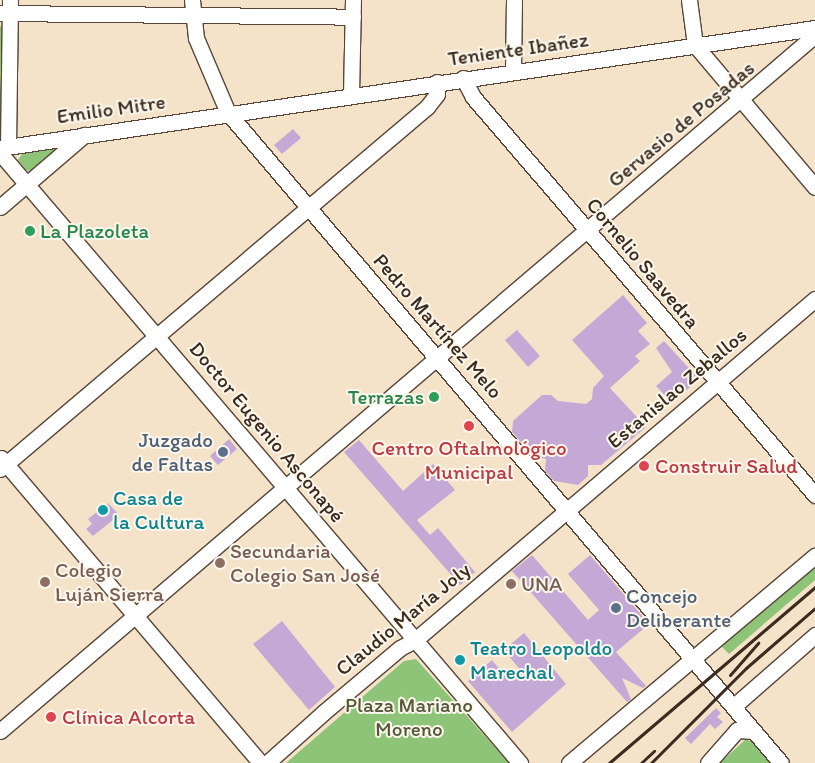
<!DOCTYPE html>
<html>
<head>
<meta charset="utf-8">
<style>
	body { margin:0 }
	#map { position:relative; width:815px; height:763px; overflow:hidden; background:#f5e3c9; font-family:Itim,sans-serif }
	div>[style] { position:absolute }
	.green>* { inset:0; background:#8dc477 }
	.building>* { inset:0; background:#c4a8d6 }
	.roads { filter:drop-shadow(1px 0 #574638) drop-shadow(-1px 0 #574638) drop-shadow(0 1px #574638) drop-shadow(0 -1px #574638) }
	.minor>* { height:15px; margin:-7.5px; padding:0 7.5px; transform-origin:7.5px; border-radius:7.5px; background:#fff }
	.rail>* { height:3px; margin:-1.5px; padding:0 1.5px; transform-origin:1.5px; border-radius:1.5px; background:#3b2a1e }
	.dots>* { width:14px; height:14px; translate:-50% -50%; box-sizing:border-box; border:2px solid #fbf7ec; border-radius:50% }
	span { translate:-50% -50%; white-space:nowrap; text-align:center; line-height:1.15; -webkit-text-stroke:4px #fbf7ec; paint-order:stroke }
	.street-label { font-size:21px; color:#3b2a1e }
	.leisure-label { font-size:21px; color:#27864d }
	.left { translate:0 -50%; text-align:left }
	.right { translate:-100% -50%; text-align:right }
	.service-label { font-size:21px; color:#4e5e75 }
	.health-label { font-size:21px; color:#be3a42 }
	.culture-label { font-size:21px; color:#0d838f }
	.education-label { font-size:21px; color:#785e54 }
	.park-label { font-size:21px; color:#545839 }
</style>
</head>
<body>
<div id="map">
	<div class="green">
		<i style="clip-path:polygon(0 26px,5px 30px,0 134px)"></i>
		<i style="clip-path:polygon(56px 144px,60px 147px,34px 172px,26px 170px,18px 160px,25px 149px)"></i>
		<i style="clip-path:polygon(815px 563px,815px 580px,729px 654px,719px 644px)"></i>
		<i style="clip-path:polygon(416px 659px,509px 763px,286px 763px,404px 661px)"></i>
		<i style="clip-path:polygon(746px 739px,754px 743px,771px 763px,720px 763px)"></i>
	</div>
	<div class="building">
		<i style="clip-path:polygon(293px 129px,301px 138px,282px 154px,274px 145px)"></i>
		<i style="clip-path:polygon(623px 295px,647px 323px,638px 331px,650px 344px,635px 356px,640px 361px,610px 388px,646px 427px,601px 465px,588px 465px,588px 476px,578px 485px,554px 481px,545px 471px,546px 459px,533px 456px,512px 432px,513px 421px,542px 395px,551px 395px,558px 401px,586px 404px,592px 399px,593px 388px,604px 376px,572px 340px)"></i>
		<i style="clip-path:polygon(517px 330px,540px 356px,528px 367px,505px 340px)"></i>
		<i style="clip-path:polygon(664px 341px,699px 379px,672px 403px,656px 386px,672px 372px,656px 348px)"></i>
		<i style="clip-path:polygon(229px 439px,237px 449px,218px 465px,210px 456px)"></i>
		<i style="clip-path:polygon(359px 440px,403px 491px,433px 464px,455px 490px,417px 520px,430px 535px,438px 528px,475px 572px,460px 585px,344px 452px)"></i>
		<i style="clip-path:polygon(108px 503px,119px 515px,93px 536px,86px 529px,92px 524px,88px 519px)"></i>
		<i style="clip-path:polygon(532px 555px,588px 620px,599px 610px,568px 574px,590px 555px,649px 624px,616px 652px,646px 686px,643px 688px,622px 678px,631px 699px,627px 702px,512px 571px)"></i>
		<i style="clip-path:polygon(282px 621px,335px 687px,309px 710px,253px 644px)"></i>
		<i style="clip-path:polygon(524px 633px,566px 684px,512px 732px,468px 681px,492px 660px,509px 681px,521px 671px,504px 650px)"></i>
		<i style="clip-path:polygon(716px 708px,721px 713px,717px 717px,723px 722px,715px 729px,710px 724px,691px 744px,685px 738px)"></i>
	</div>
	<div class="roads">
		<div class="minor">
			<i style="left:192px;top:0;width:38px;rotate:84deg"></i>
			<i style="left:196px;top:38px;width:82px;rotate:66.9deg"></i>
			<i style="left:228px;top:113px;width:853px;rotate:49.61deg"></i>
			<i style="left:689px;top:0;width:45px;rotate:82.4deg"></i>
			<i style="left:695px;top:45px;width:186px;rotate:49.8deg"></i>
			<i style="left:0;top:13px;width:353px;rotate:0.6deg"></i>
			<i style="left:513px;top:71px;width:71px;rotate:-89.2deg"></i>
			<i style="left:463px;top:78px;width:21px;rotate:62deg"></i>
			<i style="left:473px;top:97px;width:525px;rotate:49.33deg"></i>
			<i style="left:351px;top:95px;width:95px;rotate:-88.8deg"></i>
			<i style="left:8px;top:146px;width:146px;rotate:-89.2deg"></i>
			<i style="left:0;top:148px;width:824px;rotate:-8.38deg"></i>
			<i style="left:0;top:153px;width:802px;rotate:49.55deg"></i>
			<i style="left:0;top:207px;width:111px;rotate:-40.6deg"></i>
			<i style="left:1px;top:458px;width:401px;rotate:49.6deg"></i>
			<i style="left:0;top:469px;width:560px;rotate:-40.29deg"></i>
			<i style="left:427px;top:107px;width:16px;rotate:-52deg"></i>
			<i style="left:437px;top:94px;width:12px;rotate:-90deg"></i>
			<i style="left:734px;top:706px;width:108px;rotate:-41.2deg"></i>
			<i style="left:0;top:731px;width:1072px;rotate:-40.5deg"></i>
			<i style="left:267px;top:763px;width:76px;rotate:-41.8deg"></i>
			<i style="left:324px;top:712px;width:99px;rotate:-40.1deg"></i>
			<i style="left:400px;top:648px;width:17px;rotate:-28deg"></i>
			<i style="left:415px;top:640px;width:526px;rotate:-40.45deg"></i>
			<i style="left:569px;top:763px;width:322px;rotate:-40.1deg"></i>
			<i style="left:708px;top:763px;width:44px;rotate:-48.7deg"></i>
			<i style="left:737px;top:730px;width:16px;rotate:4deg"></i>
		</div>
	</div>
	<div class="rail">
		<i style="left:730px;top:675px;width:43px;rotate:-48.8deg"></i>
		<i style="left:609px;top:763px;width:271px;rotate:-40.5deg"></i>
		<i style="left:641px;top:763px;width:18px;rotate:-43deg"></i>
		<i style="left:651px;top:763px;width:134px;rotate:-45deg"></i>
		<i style="left:746px;top:668px;width:91px;rotate:-41deg"></i>
	</div>
	<div class="dots">
		<i style="left:30px;top:231px;background:#2e9e5b"></i>
		<i style="left:434px;top:397px;background:#2e9e5b"></i>
		<i style="left:469px;top:426px;background:#e0444e"></i>
		<i style="left:223px;top:452px;background:#5c6f8a"></i>
		<i style="left:644px;top:466px;background:#e0444e"></i>
		<i style="left:103px;top:510px;background:#0f9aa8"></i>
		<i style="left:220px;top:563px;background:#8d6e63"></i>
		<i style="left:45px;top:582px;background:#8d6e63"></i>
		<i style="left:511px;top:584px;background:#8d6e63"></i>
		<i style="left:616px;top:608px;background:#5c6f8a"></i>
		<i style="left:460px;top:660px;background:#0f9aa8"></i>
		<i style="left:51px;top:717px;background:#e0444e"></i>
	</div>
	<div class="street-label">
		<span style="left:518px;top:49px;rotate:-8deg">Teniente Ibañez</span>
		<span style="left:111px;top:109px;rotate:-8deg">Emilio Mitre</span>
		<span style="left:681px;top:124px;rotate:-40deg">Gervasio de Posadas</span>
		<span style="left:643px;top:263px;rotate:50deg">Cornelio Saavedra</span>
		<span style="left:438px;top:326px;rotate:49deg">Pedro Martínez Melo</span>
		<span style="left:677px;top:388px;rotate:-40deg">Estanislao Zeballos</span>
		<span style="left:267px;top:432px;rotate:50deg">Doctor Eugenio Asconapé</span>
		<span style="left:403px;top:619px;rotate:-39deg">Claudio María Joly</span>
	</div>
	<div class="leisure-label">
		<span class="left" style="left:40px;top:231px">La Plazoleta</span>
		<span class="right" style="left:424px;top:397px">Terrazas</span>
	</div>
	<div class="service-label">
		<span class="right" style="left:213px;top:452px">Juzgado<br>de Faltas</span>
		<span class="left" style="left:626px;top:608px">Concejo<br>Deliberante</span>
	</div>
	<div class="health-label">
		<span style="left:469px;top:460px">Centro Oftalmológico<br>Municipal</span>
		<span class="left" style="left:655px;top:466px">Construir Salud</span>
		<span class="left" style="left:62px;top:717px">Clínica Alcorta</span>
	</div>
	<div class="culture-label">
		<span class="left" style="left:113px;top:510px">Casa de<br>la Cultura</span>
		<span class="left" style="left:470px;top:660px">Teatro Leopoldo<br>Marechal</span>
	</div>
	<div class="education-label">
		<span class="left" style="left:230px;top:563px">Secundaria<br>Colegio San José</span>
		<span class="left" style="left:55px;top:582px">Colegio<br>Luján Sierra</span>
		<span class="left" style="left:521px;top:584px">UNA</span>
	</div>
	<div class="park-label">
		<span style="left:409px;top:717px">Plaza Mariano<br>Moreno</span>
	</div>
</div>
</body>
</html>
